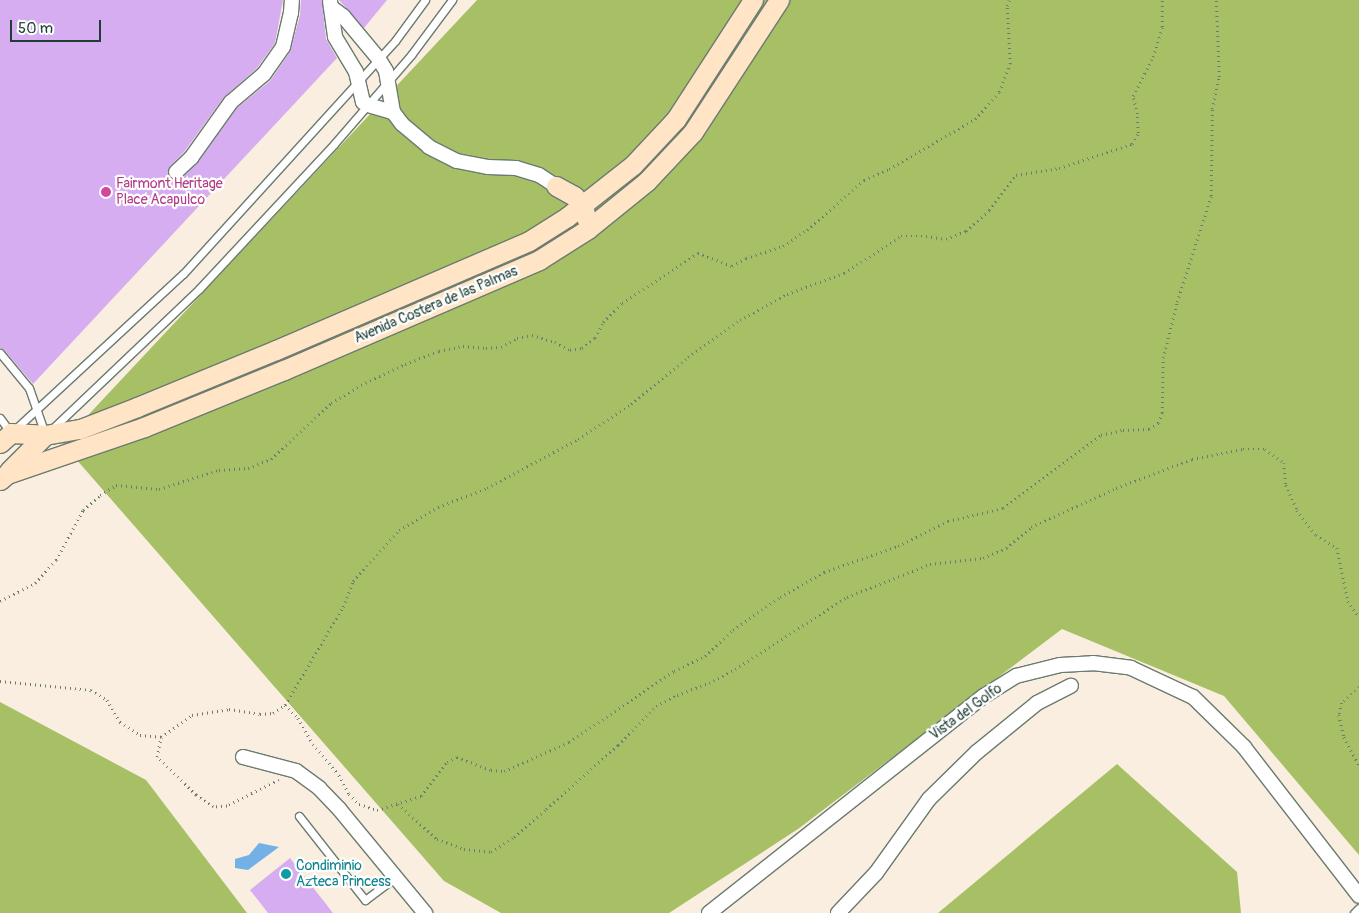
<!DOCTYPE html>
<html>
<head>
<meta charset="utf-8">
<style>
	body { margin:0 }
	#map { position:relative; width:1359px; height:913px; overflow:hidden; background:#f9eedf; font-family:Pangolin,sans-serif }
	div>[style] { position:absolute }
	.green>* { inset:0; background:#a7c066 }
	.water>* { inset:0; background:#72b0e5 }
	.building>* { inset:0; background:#d5adf0 }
	.path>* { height:2.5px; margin-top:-1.25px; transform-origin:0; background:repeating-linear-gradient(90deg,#6b7b70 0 1px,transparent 0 5px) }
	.roads { filter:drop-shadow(1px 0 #6b7b70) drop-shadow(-1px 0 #6b7b70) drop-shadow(0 1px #6b7b70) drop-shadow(0 -1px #6b7b70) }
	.lane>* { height:7px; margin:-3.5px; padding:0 3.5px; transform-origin:3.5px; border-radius:3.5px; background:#fff }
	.street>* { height:14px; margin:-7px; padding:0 7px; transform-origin:7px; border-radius:7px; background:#fff }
	.secondary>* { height:19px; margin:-9.5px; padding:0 9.5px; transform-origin:9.5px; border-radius:9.5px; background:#ffe4c6 }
	.dots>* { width:14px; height:14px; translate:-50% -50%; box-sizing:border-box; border:2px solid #fff; border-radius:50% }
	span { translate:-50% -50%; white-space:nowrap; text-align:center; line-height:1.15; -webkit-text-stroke:4.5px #fff; paint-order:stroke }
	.hotel-label { font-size:14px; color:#b23c85 }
	.left { translate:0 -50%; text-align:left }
	.street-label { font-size:14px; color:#1f3d34 }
	.culture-label { font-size:14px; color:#0d838f }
	.scale { position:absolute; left:10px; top:20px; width:91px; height:22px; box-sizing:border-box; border:2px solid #1f3d34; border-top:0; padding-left:6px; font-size:15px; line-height:18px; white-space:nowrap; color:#1f3d34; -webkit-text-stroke:4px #fff; paint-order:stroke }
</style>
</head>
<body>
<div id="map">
	<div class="green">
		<i style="clip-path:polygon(477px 0,1359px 0,1359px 855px,1224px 696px,1062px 629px,798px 829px,669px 913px,501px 913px,444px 881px,62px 443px)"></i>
		<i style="clip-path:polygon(0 702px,146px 780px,247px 913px,0 913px)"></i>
		<i style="clip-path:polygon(1117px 764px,1237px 872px,1241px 913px,938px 913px)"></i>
	</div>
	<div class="water">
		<i style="clip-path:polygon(259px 843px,279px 847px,248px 870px,235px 868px,235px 859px,249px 855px)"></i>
	</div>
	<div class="building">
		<i style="clip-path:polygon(0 0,283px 0,275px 43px,257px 68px,224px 97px,184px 152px,170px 166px,168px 174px,174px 180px,182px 178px,197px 164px,237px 108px,270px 81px,290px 52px,300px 15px,301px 0,322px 0,326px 39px,337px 58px,33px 384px,4px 350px,0 348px)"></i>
		<i style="clip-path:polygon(339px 0,387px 0,364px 28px)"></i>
		<i style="clip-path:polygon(290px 858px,333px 913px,268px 913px,250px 890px)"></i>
	</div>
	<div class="path">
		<i style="left:0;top:601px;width:39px;rotate:-27deg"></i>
		<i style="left:35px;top:583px;width:31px;rotate:-48deg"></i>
		<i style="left:56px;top:560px;width:57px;rotate:-61.6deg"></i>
		<i style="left:83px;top:510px;width:23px;rotate:-41deg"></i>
		<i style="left:100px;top:495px;width:19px;rotate:-32deg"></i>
		<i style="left:116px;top:485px;width:43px;rotate:5.3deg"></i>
		<i style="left:159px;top:489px;width:63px;rotate:-17.6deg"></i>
		<i style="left:219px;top:470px;width:29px;rotate:-4deg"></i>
		<i style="left:248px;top:468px;width:25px;rotate:-21deg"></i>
		<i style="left:271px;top:459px;width:82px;rotate:-43deg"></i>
		<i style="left:331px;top:403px;width:35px;rotate:-31deg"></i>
		<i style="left:361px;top:385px;width:49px;rotate:-25.5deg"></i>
		<i style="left:405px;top:364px;width:36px;rotate:-21deg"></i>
		<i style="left:439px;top:351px;width:25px;rotate:-12deg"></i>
		<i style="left:463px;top:346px;width:23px;rotate:5deg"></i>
		<i style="left:486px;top:348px;width:15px;rotate:-4deg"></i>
		<i style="left:501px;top:347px;width:18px;rotate:-29deg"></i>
		<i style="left:517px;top:338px;width:15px;rotate:-11deg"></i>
		<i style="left:532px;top:335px;width:24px;rotate:17deg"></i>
		<i style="left:555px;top:342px;width:17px;rotate:28deg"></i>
		<i style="left:570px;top:350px;width:12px;rotate:-9deg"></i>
		<i style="left:582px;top:348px;width:16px;rotate:-38deg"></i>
		<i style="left:595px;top:338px;width:18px;rotate:-63deg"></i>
		<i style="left:603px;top:322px;width:27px;rotate:-45deg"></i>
		<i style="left:622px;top:303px;width:91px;rotate:-33.3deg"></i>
		<i style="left:698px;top:253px;width:36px;rotate:21deg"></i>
		<i style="left:732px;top:266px;width:16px;rotate:-30deg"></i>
		<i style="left:746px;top:258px;width:39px;rotate:-18deg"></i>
		<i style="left:783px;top:246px;width:29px;rotate:-34deg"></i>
		<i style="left:807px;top:230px;width:76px;rotate:-41.3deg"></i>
		<i style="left:864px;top:180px;width:27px;rotate:-24deg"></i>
		<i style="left:889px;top:169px;width:99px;rotate:-30.2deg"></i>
		<i style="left:975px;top:119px;width:36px;rotate:-48deg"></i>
		<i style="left:999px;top:92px;width:30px;rotate:-69deg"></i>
		<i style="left:1010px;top:64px;width:58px;rotate:-93deg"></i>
		<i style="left:1007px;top:6px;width:6px;rotate:-72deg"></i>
		<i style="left:0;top:681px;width:91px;rotate:5.6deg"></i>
		<i style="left:91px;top:690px;width:19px;rotate:32deg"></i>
		<i style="left:107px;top:700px;width:26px;rotate:59deg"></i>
		<i style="left:120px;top:722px;width:24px;rotate:33deg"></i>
		<i style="left:140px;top:735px;width:21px;rotate:5deg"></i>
		<i style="left:1359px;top:687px;width:23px;rotate:137deg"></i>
		<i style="left:1342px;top:703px;width:12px;rotate:104deg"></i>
		<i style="left:1339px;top:715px;width:23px;rotate:77deg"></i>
		<i style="left:1344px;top:737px;width:32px;rotate:62deg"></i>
		<i style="left:285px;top:705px;width:18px;rotate:45deg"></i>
		<i style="left:298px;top:718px;width:30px;rotate:60deg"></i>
		<i style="left:313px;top:744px;width:40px;rotate:50deg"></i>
		<i style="left:339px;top:775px;width:21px;rotate:62deg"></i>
		<i style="left:349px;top:794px;width:14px;rotate:45deg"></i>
		<i style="left:359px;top:804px;width:19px;rotate:18deg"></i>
		<i style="left:377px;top:810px;width:46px;rotate:-17.7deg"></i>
		<i style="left:421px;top:796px;width:43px;rotate:-52.6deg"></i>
		<i style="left:447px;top:762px;width:11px;rotate:-27deg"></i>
		<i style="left:457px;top:757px;width:36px;rotate:21deg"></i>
		<i style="left:491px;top:770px;width:13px;rotate:4deg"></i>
		<i style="left:504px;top:771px;width:71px;rotate:-24deg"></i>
		<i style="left:569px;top:742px;width:127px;rotate:-34.1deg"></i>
		<i style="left:674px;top:671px;width:34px;rotate:-26deg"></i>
		<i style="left:705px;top:656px;width:38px;rotate:-43deg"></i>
		<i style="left:733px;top:630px;width:57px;rotate:-35.1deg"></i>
		<i style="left:780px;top:597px;width:51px;rotate:-29.6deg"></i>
		<i style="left:824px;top:572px;width:78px;rotate:-19.4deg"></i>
		<i style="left:898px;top:546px;width:56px;rotate:-26.6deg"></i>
		<i style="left:948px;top:521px;width:57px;rotate:-13.3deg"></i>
		<i style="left:1003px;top:508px;width:122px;rotate:-36.7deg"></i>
		<i style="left:1101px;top:435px;width:23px;rotate:-13deg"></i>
		<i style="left:1123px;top:430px;width:26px;rotate:-2deg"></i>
		<i style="left:1149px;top:429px;width:11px;rotate:-34deg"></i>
		<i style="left:1158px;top:423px;width:11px;rotate:-68deg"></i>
		<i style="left:1162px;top:413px;width:55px;rotate:-89deg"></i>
		<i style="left:1163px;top:358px;width:58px;rotate:-76deg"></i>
		<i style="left:1177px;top:302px;width:111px;rotate:-72.2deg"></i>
		<i style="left:1211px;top:196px;width:87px;rotate:-89.3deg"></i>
		<i style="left:1212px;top:109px;width:33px;rotate:-78deg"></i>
		<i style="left:1219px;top:77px;width:77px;rotate:-92.2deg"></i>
		<i style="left:279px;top:780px;width:58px;rotate:153.4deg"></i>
		<i style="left:227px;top:806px;width:14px;rotate:176deg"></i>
		<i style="left:213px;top:807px;width:21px;rotate:-145deg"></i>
		<i style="left:196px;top:795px;width:54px;rotate:-135.7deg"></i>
		<i style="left:157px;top:757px;width:20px;rotate:-79deg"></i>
		<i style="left:161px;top:737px;width:38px;rotate:-35deg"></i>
		<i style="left:192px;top:715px;width:37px;rotate:-9deg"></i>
		<i style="left:229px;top:709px;width:31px;rotate:9deg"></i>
		<i style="left:260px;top:714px;width:13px;rotate:-4deg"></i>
		<i style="left:273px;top:713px;width:14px;rotate:-34deg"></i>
		<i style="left:285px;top:705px;width:114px;rotate:-59.4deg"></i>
		<i style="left:343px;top:607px;width:28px;rotate:-69deg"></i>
		<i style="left:353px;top:581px;width:69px;rotate:-48deg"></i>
		<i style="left:399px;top:530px;width:45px;rotate:-30.5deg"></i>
		<i style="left:438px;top:507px;width:53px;rotate:-21.2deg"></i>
		<i style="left:487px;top:488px;width:103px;rotate:-28.3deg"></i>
		<i style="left:578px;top:439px;width:64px;rotate:-33.4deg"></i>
		<i style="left:631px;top:404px;width:74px;rotate:-39.5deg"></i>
		<i style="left:688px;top:357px;width:64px;rotate:-35.4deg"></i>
		<i style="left:740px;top:320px;width:54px;rotate:-29deg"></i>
		<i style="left:787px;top:294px;width:61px;rotate:-20.2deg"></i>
		<i style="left:844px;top:273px;width:68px;rotate:-33deg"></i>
		<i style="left:901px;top:236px;width:25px"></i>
		<i style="left:926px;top:236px;width:20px;rotate:9deg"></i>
		<i style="left:946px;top:239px;width:22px;rotate:-22deg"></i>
		<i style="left:966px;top:231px;width:31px;rotate:-42deg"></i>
		<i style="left:989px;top:210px;width:44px;rotate:-52.4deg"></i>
		<i style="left:1016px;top:175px;width:44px;rotate:-9.2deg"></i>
		<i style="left:1059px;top:168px;width:77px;rotate:-18.2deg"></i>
		<i style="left:1132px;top:144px;width:13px;rotate:-61deg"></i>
		<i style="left:1138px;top:133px;width:19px;rotate:-93deg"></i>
		<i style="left:1137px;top:114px;width:18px;rotate:-103deg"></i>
		<i style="left:1133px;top:96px;width:44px;rotate:-62.9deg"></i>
		<i style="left:1153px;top:57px;width:31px;rotate:-73deg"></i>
		<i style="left:1162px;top:27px;width:27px;rotate:-90deg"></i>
		<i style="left:398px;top:804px;width:52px;rotate:41.9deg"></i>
		<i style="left:437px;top:839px;width:29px;rotate:20deg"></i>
		<i style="left:464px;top:849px;width:27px;rotate:6deg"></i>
		<i style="left:491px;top:852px;width:27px;rotate:-33deg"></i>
		<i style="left:514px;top:837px;width:43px;rotate:-41.2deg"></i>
		<i style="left:546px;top:809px;width:96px;rotate:-41.6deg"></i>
		<i style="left:618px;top:745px;width:54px;rotate:-45.7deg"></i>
		<i style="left:656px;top:706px;width:24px;rotate:-28deg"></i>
		<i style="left:677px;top:695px;width:34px;rotate:-21deg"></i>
		<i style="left:709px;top:683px;width:30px;rotate:-28deg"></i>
		<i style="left:735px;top:669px;width:133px;rotate:-32.7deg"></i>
		<i style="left:847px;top:597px;width:89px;rotate:-21.7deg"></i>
		<i style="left:930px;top:564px;width:53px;rotate:-6.5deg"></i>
		<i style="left:983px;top:558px;width:25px;rotate:-23deg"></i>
		<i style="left:1006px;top:548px;width:33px;rotate:-40deg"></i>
		<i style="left:1031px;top:527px;width:94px;rotate:-24.6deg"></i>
		<i style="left:1116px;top:488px;width:81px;rotate:-20.9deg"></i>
		<i style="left:1192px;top:459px;width:52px;rotate:-11.1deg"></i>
		<i style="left:1243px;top:449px;width:22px"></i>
		<i style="left:1265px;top:449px;width:24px;rotate:36deg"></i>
		<i style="left:1284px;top:463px;width:22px;rotate:85deg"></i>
		<i style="left:1286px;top:485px;width:27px;rotate:66deg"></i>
		<i style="left:1297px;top:510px;width:31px;rotate:53deg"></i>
		<i style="left:1316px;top:535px;width:25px;rotate:32deg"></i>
		<i style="left:1337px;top:548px;width:54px;rotate:78.3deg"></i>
		<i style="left:1348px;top:601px;width:19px;rotate:55deg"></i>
	</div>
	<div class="roads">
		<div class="lane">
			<i style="left:0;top:353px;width:45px;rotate:50.4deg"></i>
			<i style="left:29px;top:388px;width:49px;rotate:70.8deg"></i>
			<i style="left:0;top:418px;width:19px;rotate:54deg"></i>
			<i style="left:11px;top:433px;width:234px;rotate:-42.8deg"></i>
			<i style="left:183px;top:274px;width:315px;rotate:-47.7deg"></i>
			<i style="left:395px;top:41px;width:51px;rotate:-53.8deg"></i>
			<i style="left:52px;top:429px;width:203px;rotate:-43.6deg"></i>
			<i style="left:199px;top:289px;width:198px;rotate:-47deg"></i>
			<i style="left:334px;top:144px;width:118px;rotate:-49.1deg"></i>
			<i style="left:411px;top:55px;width:69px;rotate:-53.3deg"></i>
			<i style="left:299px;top:816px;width:107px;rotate:51.8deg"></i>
			<i style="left:365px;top:900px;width:36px;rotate:-37deg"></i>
			<i style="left:1354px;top:913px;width:7px;rotate:-45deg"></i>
		</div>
		<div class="street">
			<i style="left:330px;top:1px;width:36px;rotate:82deg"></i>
			<i style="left:335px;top:37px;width:41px;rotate:59deg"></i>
			<i style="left:356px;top:72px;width:31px;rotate:77deg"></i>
			<i style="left:363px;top:102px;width:6px;rotate:31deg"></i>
			<i style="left:368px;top:105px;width:26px;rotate:16deg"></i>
			<i style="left:331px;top:7px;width:15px;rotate:37deg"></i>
			<i style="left:343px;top:16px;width:55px;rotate:50.2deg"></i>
			<i style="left:378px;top:58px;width:15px;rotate:58deg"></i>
			<i style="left:386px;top:71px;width:42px;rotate:80.3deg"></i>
			<i style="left:393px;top:112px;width:15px;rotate:53deg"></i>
			<i style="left:402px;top:124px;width:35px;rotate:40deg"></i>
			<i style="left:429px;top:147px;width:31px;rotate:27deg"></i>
			<i style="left:457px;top:161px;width:32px;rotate:11deg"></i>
			<i style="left:488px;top:167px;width:28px;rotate:2deg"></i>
			<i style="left:516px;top:168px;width:24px;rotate:17deg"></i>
			<i style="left:539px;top:175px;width:20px;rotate:33deg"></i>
			<i style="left:176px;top:172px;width:21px;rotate:-43deg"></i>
			<i style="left:191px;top:158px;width:69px;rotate:-54.5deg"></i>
			<i style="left:231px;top:102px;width:43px;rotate:-40.3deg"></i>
			<i style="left:264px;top:74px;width:33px;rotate:-55deg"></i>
			<i style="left:283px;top:47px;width:35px;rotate:-77deg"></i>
			<i style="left:291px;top:13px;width:13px;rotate:-86deg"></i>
			<i style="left:243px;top:757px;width:55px;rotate:14.8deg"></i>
			<i style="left:296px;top:771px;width:29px;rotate:36deg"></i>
			<i style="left:319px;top:788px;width:30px;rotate:46deg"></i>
			<i style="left:340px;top:810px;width:134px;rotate:50.5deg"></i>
			<i style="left:709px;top:913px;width:350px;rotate:-38.3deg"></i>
			<i style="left:984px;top:696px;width:38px;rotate:-32deg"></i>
			<i style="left:1016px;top:676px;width:45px;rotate:-14deg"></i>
			<i style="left:1060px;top:665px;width:33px;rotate:-3deg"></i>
			<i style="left:1093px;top:663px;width:38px;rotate:7deg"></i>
			<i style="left:1131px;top:668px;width:68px;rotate:25.1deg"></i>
			<i style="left:1193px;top:697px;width:71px;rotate:44.4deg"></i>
			<i style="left:1244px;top:747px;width:188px;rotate:52.3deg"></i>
			<i style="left:838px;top:913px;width:55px;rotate:-46.5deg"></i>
			<i style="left:876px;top:873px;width:91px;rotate:-54.4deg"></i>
			<i style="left:929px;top:799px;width:67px;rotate:-44.4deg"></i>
			<i style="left:977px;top:752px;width:77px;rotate:-39.2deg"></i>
			<i style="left:1037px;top:703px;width:38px;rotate:-27deg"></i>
		</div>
		<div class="secondary">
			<i style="left:556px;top:186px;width:21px;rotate:29deg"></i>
			<i style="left:574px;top:196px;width:13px;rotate:48deg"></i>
			<i style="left:583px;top:206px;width:12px;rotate:76deg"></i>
			<i style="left:0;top:443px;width:15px;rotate:-42deg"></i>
			<i style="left:11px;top:433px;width:34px;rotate:3deg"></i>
			<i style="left:45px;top:435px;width:36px;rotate:-10deg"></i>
			<i style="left:80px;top:429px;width:61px;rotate:-21.1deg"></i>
			<i style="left:137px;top:407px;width:150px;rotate:-22.3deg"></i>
			<i style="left:276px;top:350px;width:275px;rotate:-23.3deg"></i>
			<i style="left:529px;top:241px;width:45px;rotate:-32.3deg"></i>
			<i style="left:567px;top:217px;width:84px;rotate:-38.2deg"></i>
			<i style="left:633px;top:165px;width:63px;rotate:-46.9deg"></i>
			<i style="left:676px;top:119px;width:142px;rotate:-57.1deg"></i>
			<i style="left:9px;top:471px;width:51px;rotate:-45deg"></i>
			<i style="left:0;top:480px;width:9px;rotate:-41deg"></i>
			<i style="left:7px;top:474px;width:145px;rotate:-18.9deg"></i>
			<i style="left:144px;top:427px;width:151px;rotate:-22.2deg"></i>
			<i style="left:284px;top:370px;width:278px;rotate:-23.3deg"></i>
			<i style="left:539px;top:260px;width:58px;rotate:-32.3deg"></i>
			<i style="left:588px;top:229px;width:76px;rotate:-39.1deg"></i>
			<i style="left:647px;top:181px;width:67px;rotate:-46.8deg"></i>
			<i style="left:693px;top:132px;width:158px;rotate:-56.9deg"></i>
		</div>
	</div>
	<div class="dots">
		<i style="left:106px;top:192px;background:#d1479c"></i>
		<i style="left:286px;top:874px;background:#0f9aa8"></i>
	</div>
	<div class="hotel-label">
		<span class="left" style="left:116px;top:192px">Fairmont Heritage<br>Place Acapulco</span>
	</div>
	<div class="street-label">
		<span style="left:436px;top:305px;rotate:-23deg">Avenida Costera de las Palmas</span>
		<span style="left:966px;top:712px;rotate:-36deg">Vista del Golfo</span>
	</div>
	<div class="culture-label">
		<span class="left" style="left:296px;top:874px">Condiminio<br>Azteca Princess</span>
	</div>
	<div class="scale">50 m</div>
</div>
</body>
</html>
